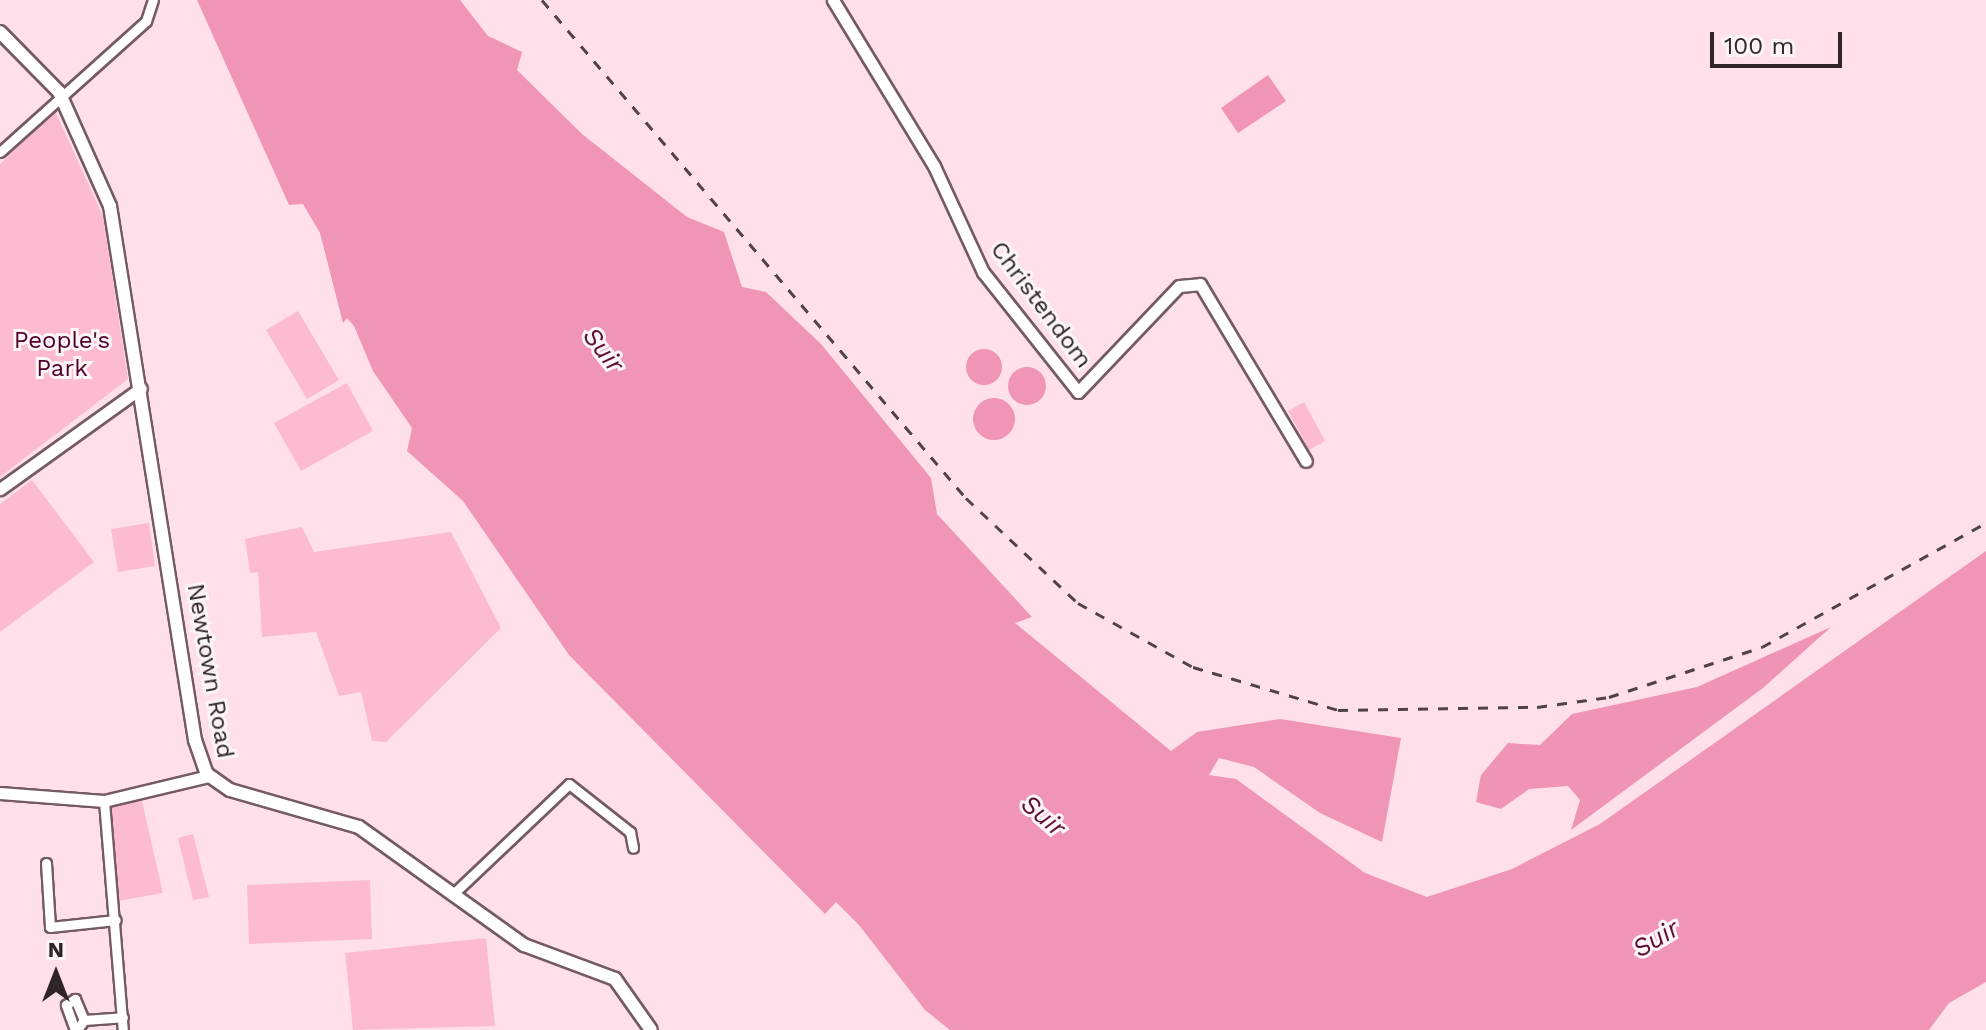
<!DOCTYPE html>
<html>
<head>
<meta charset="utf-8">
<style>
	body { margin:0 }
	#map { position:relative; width:1986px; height:1030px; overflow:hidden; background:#ffe0ea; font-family:"Work Sans",sans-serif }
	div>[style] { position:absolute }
	.green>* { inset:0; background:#fcbbd0 }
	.forest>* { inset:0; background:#f094b5 }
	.water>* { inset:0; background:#f095b6 }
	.round { border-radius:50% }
	.roads { filter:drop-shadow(2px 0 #745a63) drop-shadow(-2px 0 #745a63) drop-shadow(0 2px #745a63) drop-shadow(0 -2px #745a63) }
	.minor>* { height:9px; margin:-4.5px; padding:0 4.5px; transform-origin:4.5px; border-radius:4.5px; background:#fff }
	.tertiary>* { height:11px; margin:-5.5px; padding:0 5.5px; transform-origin:5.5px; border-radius:5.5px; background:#fff }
	.secondary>* { height:12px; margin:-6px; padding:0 6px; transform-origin:6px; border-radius:6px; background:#fff }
	.rail>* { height:3px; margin-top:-1.5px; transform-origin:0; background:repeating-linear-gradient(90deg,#504246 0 10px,transparent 0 20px) }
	span { translate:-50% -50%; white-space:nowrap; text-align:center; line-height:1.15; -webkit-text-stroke:6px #fbf5f7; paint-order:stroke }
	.street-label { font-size:24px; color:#2f2427 }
	.park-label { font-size:24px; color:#51002a }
	.water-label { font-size:26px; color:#5e0d34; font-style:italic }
	.north { position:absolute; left:16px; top:934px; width:80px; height:80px; -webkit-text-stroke:6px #fbf5f7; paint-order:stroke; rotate:0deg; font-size:22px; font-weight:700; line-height:32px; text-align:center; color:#2f2427 }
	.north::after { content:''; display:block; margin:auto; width:28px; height:36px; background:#2f2427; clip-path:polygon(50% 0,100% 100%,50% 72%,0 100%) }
	.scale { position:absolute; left:1710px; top:32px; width:132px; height:36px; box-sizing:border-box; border:4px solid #2f2427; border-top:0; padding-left:10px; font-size:24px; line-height:28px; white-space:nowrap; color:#2f2427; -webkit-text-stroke:6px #fbf5f7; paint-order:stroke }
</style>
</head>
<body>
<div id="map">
	<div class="green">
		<i style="clip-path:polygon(55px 111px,103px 216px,128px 379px,0 477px,0 164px)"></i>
		<i style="clip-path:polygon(298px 311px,339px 380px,307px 399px,266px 330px)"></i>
		<i style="clip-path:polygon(347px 383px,373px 431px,301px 471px,274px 423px)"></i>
		<i style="clip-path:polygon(1304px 402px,1325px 441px,1309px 450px,1288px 411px)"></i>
		<i style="clip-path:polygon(32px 480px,94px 562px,0 632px,0 504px)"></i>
		<i style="clip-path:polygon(149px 523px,155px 566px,118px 572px,111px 529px)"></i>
		<i style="clip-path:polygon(302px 527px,314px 552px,451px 532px,501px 628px,386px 742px,372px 741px,361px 692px,339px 696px,316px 632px,262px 637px,258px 572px,250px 573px,245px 539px)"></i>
		<i style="clip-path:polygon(141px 797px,163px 893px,118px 901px,109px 803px)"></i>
		<i style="clip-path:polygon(193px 834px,209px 897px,193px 900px,178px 838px)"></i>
		<i style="clip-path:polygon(370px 880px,372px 939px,249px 944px,247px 885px)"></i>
		<i style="clip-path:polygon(486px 938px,495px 1026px,353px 1030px,345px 953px)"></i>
	</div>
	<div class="forest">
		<i style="clip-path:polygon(1831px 627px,1763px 688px,1571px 830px,1580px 800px,1568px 786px,1529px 789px,1501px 809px,1476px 802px,1481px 775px,1508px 743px,1540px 745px,1572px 714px,1697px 687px)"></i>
	</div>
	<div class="water">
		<i style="clip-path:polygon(197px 0,460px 0,488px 36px,522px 52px,517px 70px,582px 134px,687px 217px,724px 232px,742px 287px,766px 292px,821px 344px,931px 478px,937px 514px,1032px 617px,1015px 623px,1171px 751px,1197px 732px,1280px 719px,1401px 738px,1382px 842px,1320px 813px,1254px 767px,1219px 758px,1209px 775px,1236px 779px,1365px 873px,1427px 897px,1512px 869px,1600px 824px,1986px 551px,1986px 982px,1949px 1003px,1929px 1030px,950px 1030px,925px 1010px,859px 925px,836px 902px,825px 914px,569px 655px,463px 501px,407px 451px,412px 428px,373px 371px,354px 326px,347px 318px,343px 323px,320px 233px,303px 204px,289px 205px)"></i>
		<i style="clip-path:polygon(1268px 75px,1286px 101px,1238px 133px,1221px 108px)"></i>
		<i class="round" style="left:966px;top:349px;width:36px;height:36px"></i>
		<i class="round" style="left:1008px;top:367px;width:38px;height:38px"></i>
		<i class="round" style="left:973px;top:398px;width:42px;height:42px"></i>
	</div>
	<div class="roads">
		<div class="minor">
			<i style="left:0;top:152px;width:196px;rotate:-41.9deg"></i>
			<i style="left:146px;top:21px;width:22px;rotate:-72deg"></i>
			<i style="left:104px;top:801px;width:230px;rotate:85.3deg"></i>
			<i style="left:46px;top:863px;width:64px;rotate:86.4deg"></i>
			<i style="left:50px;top:927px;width:66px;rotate:-6.1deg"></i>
			<i style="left:452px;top:895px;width:161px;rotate:-43.5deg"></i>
			<i style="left:569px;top:784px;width:78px;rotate:38.2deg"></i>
			<i style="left:630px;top:832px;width:16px;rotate:79deg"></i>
			<i style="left:84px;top:1020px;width:39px;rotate:-4deg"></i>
			<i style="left:75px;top:1030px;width:27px;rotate:-110deg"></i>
			<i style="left:66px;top:1005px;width:11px;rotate:-34deg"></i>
			<i style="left:75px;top:999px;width:23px;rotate:67deg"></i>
			<i style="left:84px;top:1020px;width:12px;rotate:125deg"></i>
		</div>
		<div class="tertiary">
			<i style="left:833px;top:0;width:194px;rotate:58.7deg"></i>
			<i style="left:934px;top:166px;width:117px;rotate:65.2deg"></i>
			<i style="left:983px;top:272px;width:153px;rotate:51.6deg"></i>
			<i style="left:1078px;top:392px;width:146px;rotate:-46.4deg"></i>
			<i style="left:1179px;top:286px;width:21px;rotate:-5deg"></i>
			<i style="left:1200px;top:284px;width:206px;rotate:59.1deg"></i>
			<i style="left:0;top:489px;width:173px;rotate:-35.6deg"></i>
			<i style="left:0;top:793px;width:104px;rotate:4.4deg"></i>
			<i style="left:104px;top:801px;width:108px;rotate:-13.4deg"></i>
		</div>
		<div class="secondary">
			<i style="left:0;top:32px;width:84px;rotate:45.5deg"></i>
			<i style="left:59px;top:92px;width:125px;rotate:65.9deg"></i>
			<i style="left:110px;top:206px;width:541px;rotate:80.96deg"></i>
			<i style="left:195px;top:740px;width:36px;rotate:71deg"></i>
			<i style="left:207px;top:774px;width:28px;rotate:35deg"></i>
			<i style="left:230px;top:790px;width:134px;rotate:16deg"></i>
			<i style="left:359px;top:827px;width:203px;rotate:35.6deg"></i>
			<i style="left:524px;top:945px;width:97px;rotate:20.5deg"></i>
			<i style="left:615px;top:979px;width:62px;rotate:54.8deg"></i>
		</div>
	</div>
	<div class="rail">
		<i style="left:542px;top:0;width:654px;rotate:49.59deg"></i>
		<i style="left:966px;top:498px;width:154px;rotate:43.2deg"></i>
		<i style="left:1078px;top:603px;width:132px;rotate:29.1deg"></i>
		<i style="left:1193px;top:667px;width:151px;rotate:16.5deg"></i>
		<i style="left:1338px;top:710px;width:199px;rotate:-0.9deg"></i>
		<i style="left:1537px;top:707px;width:73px;rotate:-7.9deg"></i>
		<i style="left:1609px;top:697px;width:161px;rotate:-18.1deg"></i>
		<i style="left:1762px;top:647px;width:256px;rotate:-29deg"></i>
	</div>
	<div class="street-label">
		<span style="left:1041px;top:305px;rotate:53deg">Christendom</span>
		<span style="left:210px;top:671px;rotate:80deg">Newtown Road</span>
	</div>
	<div class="park-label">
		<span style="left:62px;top:355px">People's<br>Park</span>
	</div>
	<div class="water-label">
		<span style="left:603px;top:350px;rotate:52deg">Suir</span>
		<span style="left:1043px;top:816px;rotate:40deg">Suir</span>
		<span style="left:1656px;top:939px;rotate:-31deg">Suir</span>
	</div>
	<div class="north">N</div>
	<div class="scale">100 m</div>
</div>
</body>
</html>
